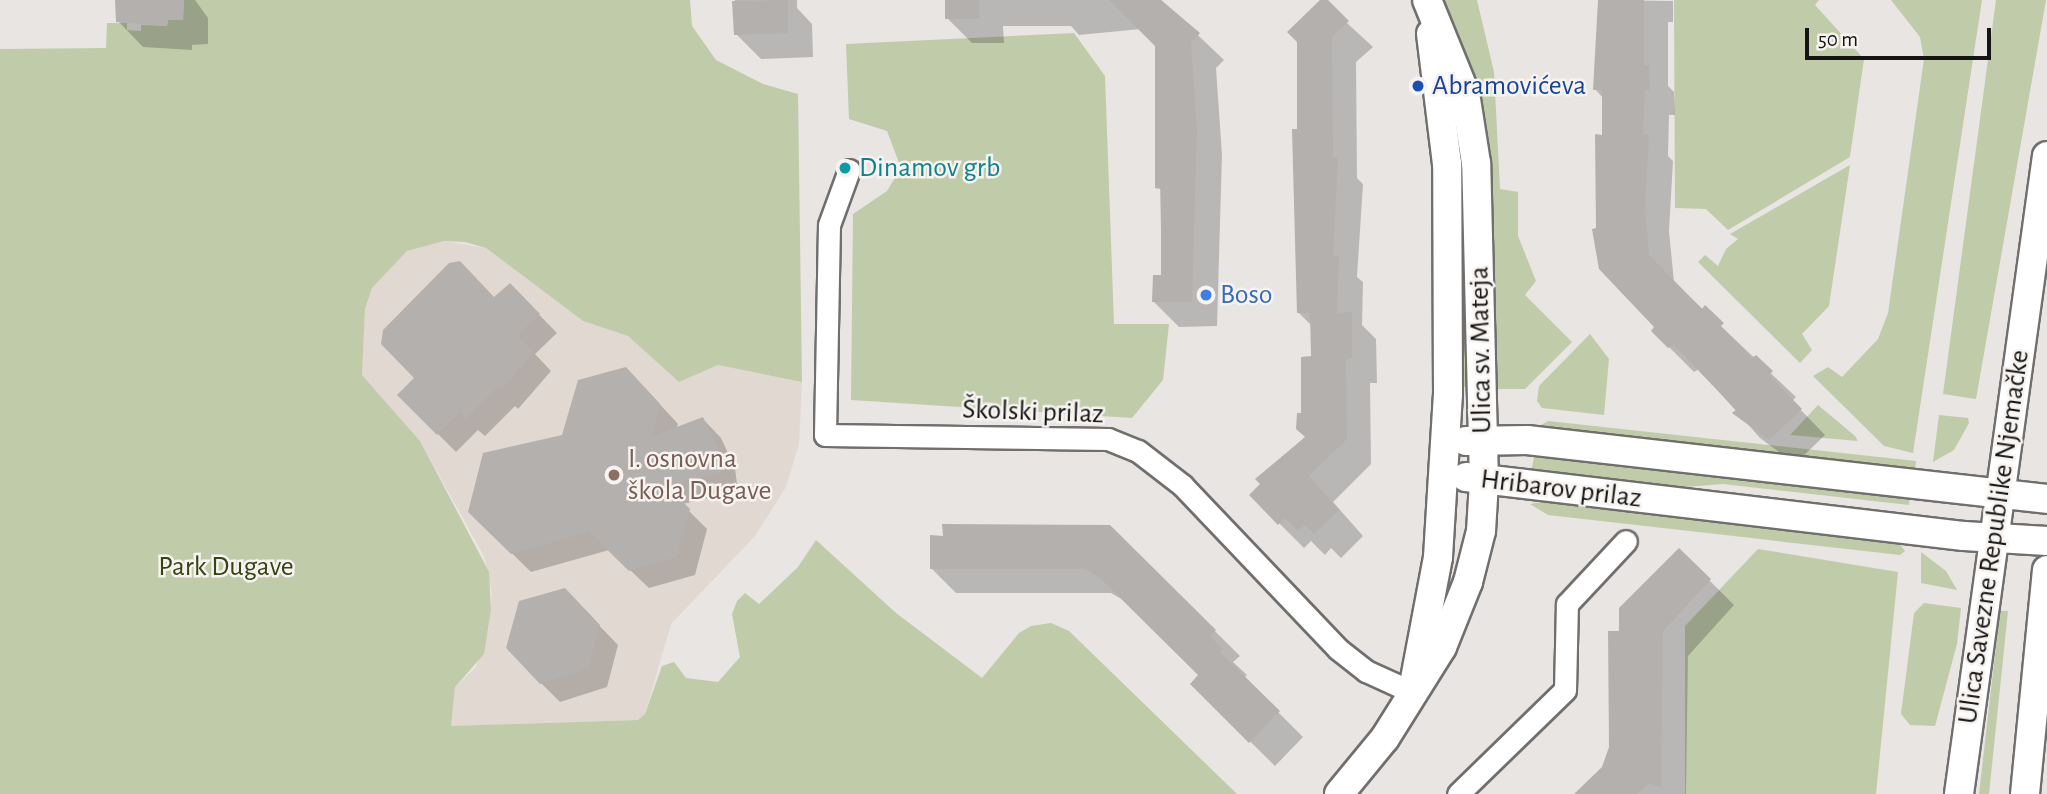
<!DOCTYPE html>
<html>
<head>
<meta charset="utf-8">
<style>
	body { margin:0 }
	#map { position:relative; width:2047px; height:794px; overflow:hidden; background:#e8e5e3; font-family:"Alegreya Sans",sans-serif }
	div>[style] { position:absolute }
	.built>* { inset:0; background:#e1d8d1 }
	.green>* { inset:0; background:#c0cbaa }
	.shadow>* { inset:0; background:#0003 }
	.building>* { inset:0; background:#b3b0ae }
	.roads { filter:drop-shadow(2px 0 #716f6d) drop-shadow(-2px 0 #716f6d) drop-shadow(0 2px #716f6d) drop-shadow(0 -2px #716f6d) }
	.street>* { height:21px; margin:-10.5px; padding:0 10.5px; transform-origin:10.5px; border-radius:10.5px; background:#fff }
	.secondary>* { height:28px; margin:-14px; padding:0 14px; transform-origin:14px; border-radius:14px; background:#fff }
	.dots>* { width:19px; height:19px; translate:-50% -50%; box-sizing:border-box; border:4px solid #f6f3f0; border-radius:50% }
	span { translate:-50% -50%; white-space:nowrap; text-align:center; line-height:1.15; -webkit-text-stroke:5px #f6f3f0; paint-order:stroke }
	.transit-label { font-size:28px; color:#164399 }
	.left { translate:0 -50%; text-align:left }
	.culture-label { font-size:28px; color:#0d838f }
	.shop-label { font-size:28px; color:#366cbe }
	.street-label { font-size:28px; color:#151413 }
	.education-label { font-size:28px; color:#785e54 }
	.park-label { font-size:28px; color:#374312 }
	.scale { position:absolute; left:1805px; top:28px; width:186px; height:32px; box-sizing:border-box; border:4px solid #151413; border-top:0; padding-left:9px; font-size:21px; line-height:24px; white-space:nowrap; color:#151413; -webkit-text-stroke:5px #f6f3f0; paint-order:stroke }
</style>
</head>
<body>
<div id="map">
	<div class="built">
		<i style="clip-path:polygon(444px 241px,486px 248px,583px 321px,628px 336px,679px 382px,718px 365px,802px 382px,799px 444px,786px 487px,755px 536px,671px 624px,645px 714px,638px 720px,451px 726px,455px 687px,476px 667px,488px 632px,492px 593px,484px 556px,420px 441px,362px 375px,365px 309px,372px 288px,407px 251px)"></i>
	</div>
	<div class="green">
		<i style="clip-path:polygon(184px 0,690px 0,692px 26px,716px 60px,763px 84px,798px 94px,802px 382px,718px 365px,679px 382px,628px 336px,583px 321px,486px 248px,465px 242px,444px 241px,407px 251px,372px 288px,365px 309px,362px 375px,420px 441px,489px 572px,491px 610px,484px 654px,455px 687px,451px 726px,638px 720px,645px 714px,662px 666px,674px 662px,686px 678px,718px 682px,740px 657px,732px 614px,737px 601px,745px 593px,759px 604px,798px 567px,816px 540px,896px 613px,982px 678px,1019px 633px,1031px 626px,1051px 623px,1069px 631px,1237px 794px,0 794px,0 49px,106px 48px,107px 23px,127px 23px,127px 30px,141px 31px,141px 25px,167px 26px,168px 20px,183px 20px)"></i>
		<i style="clip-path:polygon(1444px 0,1477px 0,1494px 72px,1500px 189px,1518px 192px,1518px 236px,1536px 281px,1525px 295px,1572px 342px,1525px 389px,1492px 389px,1478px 100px)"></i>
		<i style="clip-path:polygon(1674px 0,1819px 0,1815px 5px,1864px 59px,1850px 157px,1728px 230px,1706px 209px,1675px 208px)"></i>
		<i style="clip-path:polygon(1891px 0,1982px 0,1913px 453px,1884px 446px,1813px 376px,1828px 367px,1842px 377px,1878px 339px,1888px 313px,1924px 59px,1920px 37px)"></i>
		<i style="clip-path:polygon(1996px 0,2046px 0,1976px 399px,1943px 394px)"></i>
		<i style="clip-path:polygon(1074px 33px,1105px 76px,1114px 324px,1169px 324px,1163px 380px,1132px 418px,851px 400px,853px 214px,887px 191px,901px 168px,887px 131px,849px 119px,846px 44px)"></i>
		<i style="clip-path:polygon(1441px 49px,1464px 124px,1472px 387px,1463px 387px,1460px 181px)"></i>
		<i style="clip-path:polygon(1850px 165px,1829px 306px,1802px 334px,1812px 350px,1800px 363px,1698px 262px,1705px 255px,1718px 266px,1726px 249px,1738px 239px,1730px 234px)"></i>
		<i style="clip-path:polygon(1590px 334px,1609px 359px,1604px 415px,1542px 408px,1537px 401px,1539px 386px)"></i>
		<i style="clip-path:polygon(1818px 405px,1855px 436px,1858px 441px,1790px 435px)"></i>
		<i style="clip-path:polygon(1939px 415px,1968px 418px,1969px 423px,1954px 450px,1933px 462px)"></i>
		<i style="clip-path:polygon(1548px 421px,1916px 461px,1915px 470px,1536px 428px)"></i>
		<i style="clip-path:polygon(1534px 457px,1910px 497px,1909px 505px,1723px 484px,1672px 488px,1531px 473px)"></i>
		<i style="clip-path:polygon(1542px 502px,1876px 539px,1899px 543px,1905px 551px,1900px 555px,1548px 515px,1530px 504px)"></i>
		<i style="clip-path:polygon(1758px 549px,1898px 572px,1876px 794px,1685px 794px,1685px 626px)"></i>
		<i style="clip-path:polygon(1921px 552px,1946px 571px,1957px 590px,1921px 583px)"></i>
		<i style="clip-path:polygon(1924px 603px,1961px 608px,1957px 644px,1935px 726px,1910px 725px,1901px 714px,1914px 613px)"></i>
		<i style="clip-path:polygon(2000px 611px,2008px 611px,1989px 794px,1979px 794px)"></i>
	</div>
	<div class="shadow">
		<i style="clip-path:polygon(117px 0,195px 0,208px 18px,208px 44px,192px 45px,192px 50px,143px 47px,118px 21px)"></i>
		<i style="clip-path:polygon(735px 0,797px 0,797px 8px,812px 24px,813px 57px,761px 59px,736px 34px)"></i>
		<i style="clip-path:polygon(947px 0,1161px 0,1224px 60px,1216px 68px,1222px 155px,1217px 326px,1179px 327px,1154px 302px,1162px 277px,1157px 45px,1141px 29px,1079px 35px,1071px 26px,1003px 26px,1004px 43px,972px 43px,947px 18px)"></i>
		<i style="clip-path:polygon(1322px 0,1373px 47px,1356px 62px,1357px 178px,1363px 184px,1357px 277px,1363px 282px,1362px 325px,1376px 339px,1377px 383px,1370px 383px,1371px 464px,1333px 502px,1363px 536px,1341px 558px,1331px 548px,1325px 555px,1311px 541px,1304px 548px,1251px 495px,1307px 437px,1303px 415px,1312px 358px,1312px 326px,1299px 313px,1298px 130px)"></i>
		<i style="clip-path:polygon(1599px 0,1673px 1px,1673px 22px,1668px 22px,1668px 86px,1674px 92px,1675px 115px,1669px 115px,1668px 156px,1673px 161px,1669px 231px,1674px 282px,1796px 397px,1792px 401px,1825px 435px,1795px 464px,1760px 438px,1699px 369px,1694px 372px,1653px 331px,1656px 326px,1598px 230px,1603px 136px,1603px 98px,1595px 89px)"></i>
		<i style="clip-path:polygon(510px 285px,557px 333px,535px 354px,551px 371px,518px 409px,515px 406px,485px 436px,478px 430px,456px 452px,399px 395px)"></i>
		<i style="clip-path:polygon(645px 388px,678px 424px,676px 429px,703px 419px,721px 438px,735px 468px,738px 492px,682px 504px,707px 529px,695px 575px,649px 588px,609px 550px,531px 572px,470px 512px,564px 437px)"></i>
		<i style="clip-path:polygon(1109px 526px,1240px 656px,1233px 662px,1247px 675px,1244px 678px,1303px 737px,1275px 766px,1192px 684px,1200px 675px,1127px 602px,1111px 593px,956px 593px,931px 568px)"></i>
		<i style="clip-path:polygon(1679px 550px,1734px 605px,1688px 656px,1686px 794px,1577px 794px,1604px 767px,1611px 747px,1621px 633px)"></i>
		<i style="clip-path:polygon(565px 590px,618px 645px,607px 687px,560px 702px,541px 683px)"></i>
	</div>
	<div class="building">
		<i style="clip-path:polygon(115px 0,184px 0,183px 20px,168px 20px,167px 26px,116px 22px)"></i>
		<i style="clip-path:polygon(788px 0,788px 33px,734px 35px,732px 1px)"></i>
		<i style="clip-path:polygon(945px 0,979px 0,980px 19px,945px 19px)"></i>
		<i style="clip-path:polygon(1109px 0,1161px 0,1200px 33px,1191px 43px,1197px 129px,1192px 302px,1152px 302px,1153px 275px,1161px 275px,1161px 189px,1155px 188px,1155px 46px)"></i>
		<i style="clip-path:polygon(1320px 0,1328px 0,1349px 21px,1332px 37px,1333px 157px,1338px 157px,1333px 256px,1339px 256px,1337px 313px,1352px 312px,1352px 358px,1346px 359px,1347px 439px,1309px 476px,1339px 510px,1314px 534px,1305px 525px,1298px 531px,1285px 518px,1278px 525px,1249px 495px,1260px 484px,1255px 479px,1305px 437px,1296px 429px,1297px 413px,1301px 413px,1301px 357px,1311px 356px,1310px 313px,1297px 313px,1292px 129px,1297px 129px,1297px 42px,1287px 32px)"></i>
		<i style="clip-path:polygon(1598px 0,1644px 0,1644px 65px,1649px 65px,1650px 91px,1645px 90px,1643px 134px,1649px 135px,1645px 205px,1649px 255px,1702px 309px,1705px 305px,1724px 323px,1721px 326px,1752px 358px,1756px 355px,1773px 371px,1769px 375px,1802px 409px,1769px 440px,1732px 413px,1736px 410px,1674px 345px,1668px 348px,1651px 331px,1654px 327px,1599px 269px,1592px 229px,1596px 228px,1595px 134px,1602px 135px,1602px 90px,1593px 90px)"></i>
		<i style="clip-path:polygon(460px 261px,494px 297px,510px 283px,540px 314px,518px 335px,534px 352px,499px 392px,500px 385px,465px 419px,459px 413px,437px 435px,397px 395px,414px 378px,381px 344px,383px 330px,449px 263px)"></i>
		<i style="clip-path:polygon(626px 367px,660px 404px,653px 436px,703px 417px,718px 448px,720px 473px,666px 485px,690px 509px,677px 557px,629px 571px,589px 532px,511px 554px,468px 512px,483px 453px,562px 435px,578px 380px)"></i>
		<i style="clip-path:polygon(942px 524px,1110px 525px,1216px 630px,1210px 636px,1223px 649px,1220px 652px,1280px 711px,1249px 743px,1190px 684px,1198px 675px,1100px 578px,1085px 569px,930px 569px,930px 535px,943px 536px)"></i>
		<i style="clip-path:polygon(1679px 548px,1711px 579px,1663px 631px,1661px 788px,1649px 783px,1638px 794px,1574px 794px,1602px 767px,1609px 747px,1608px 631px,1619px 631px,1619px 608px)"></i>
		<i style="clip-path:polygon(565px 588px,600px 625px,589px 669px,540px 684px,506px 648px,519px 601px)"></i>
	</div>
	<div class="roads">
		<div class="street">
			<i style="left:849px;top:170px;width:59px;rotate:110deg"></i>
			<i style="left:829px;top:225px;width:210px;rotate:91.1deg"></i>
			<i style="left:825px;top:435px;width:283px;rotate:0.8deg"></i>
			<i style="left:1108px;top:439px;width:32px;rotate:22deg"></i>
			<i style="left:1138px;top:451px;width:56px;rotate:37.7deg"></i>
			<i style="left:1182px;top:485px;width:226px;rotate:46.4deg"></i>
			<i style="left:1338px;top:649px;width:36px;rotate:38deg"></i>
			<i style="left:1366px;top:671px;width:51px;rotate:24.5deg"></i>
			<i style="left:1458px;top:794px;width:149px;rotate:-44.2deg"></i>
			<i style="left:1565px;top:690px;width:86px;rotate:-88.7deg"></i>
			<i style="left:1567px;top:604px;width:86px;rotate:-46.9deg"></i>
		</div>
		<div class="secondary">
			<i style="left:1466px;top:441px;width:61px;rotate:-0.9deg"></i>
			<i style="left:1527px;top:440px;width:523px;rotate:6.47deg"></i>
			<i style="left:1466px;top:477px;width:501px;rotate:6.76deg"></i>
			<i style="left:1964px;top:536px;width:83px;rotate:3.4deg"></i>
			<i style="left:1415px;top:679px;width:124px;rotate:-79.3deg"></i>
			<i style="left:1438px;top:557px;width:163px;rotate:-86.5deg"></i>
			<i style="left:1448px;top:394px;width:230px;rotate:-90.2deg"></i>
			<i style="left:1447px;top:164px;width:131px;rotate:-97deg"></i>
			<i style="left:1339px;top:794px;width:72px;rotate:-50.6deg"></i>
			<i style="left:1385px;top:738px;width:107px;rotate:-57.9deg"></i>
			<i style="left:1442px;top:647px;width:70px;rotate:-68.2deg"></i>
			<i style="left:1468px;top:582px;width:53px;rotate:-75.7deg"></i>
			<i style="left:1481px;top:531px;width:49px;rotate:-86.5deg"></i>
			<i style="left:1484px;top:482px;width:319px;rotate:-91.4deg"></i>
			<i style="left:1476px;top:163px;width:71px;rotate:-98.9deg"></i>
			<i style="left:1465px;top:93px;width:100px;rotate:-112.2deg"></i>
			<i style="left:1959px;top:794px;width:644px;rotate:-82.15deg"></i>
			<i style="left:2025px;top:794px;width:225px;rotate:-84.4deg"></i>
		</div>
	</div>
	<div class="dots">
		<i style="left:1418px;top:86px;background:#1a4fb4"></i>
		<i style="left:845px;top:168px;background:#0f9aa8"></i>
		<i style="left:1206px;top:295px;background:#3f7fe0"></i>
		<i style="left:614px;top:475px;background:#8d6e63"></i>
	</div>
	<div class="transit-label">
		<span class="left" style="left:1432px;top:86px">Abramovićeva</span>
	</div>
	<div class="culture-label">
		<span class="left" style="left:859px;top:168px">Dinamov grb</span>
	</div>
	<div class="shop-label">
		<span class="left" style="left:1220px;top:295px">Boso</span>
	</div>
	<div class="street-label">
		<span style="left:1481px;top:350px;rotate:-91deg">Ulica sv. Mateja</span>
		<span style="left:1033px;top:412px;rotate:2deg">Školski prilaz</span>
		<span style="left:1561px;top:489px;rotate:7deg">Hribarov prilaz</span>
		<span style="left:1994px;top:537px;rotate:-82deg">Ulica Savezne Republike Njemačke</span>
	</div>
	<div class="education-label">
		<span class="left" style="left:628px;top:475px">I. osnovna<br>škola Dugave</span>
	</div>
	<div class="park-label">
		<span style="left:226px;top:567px">Park Dugave</span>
	</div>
	<div class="scale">50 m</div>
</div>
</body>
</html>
